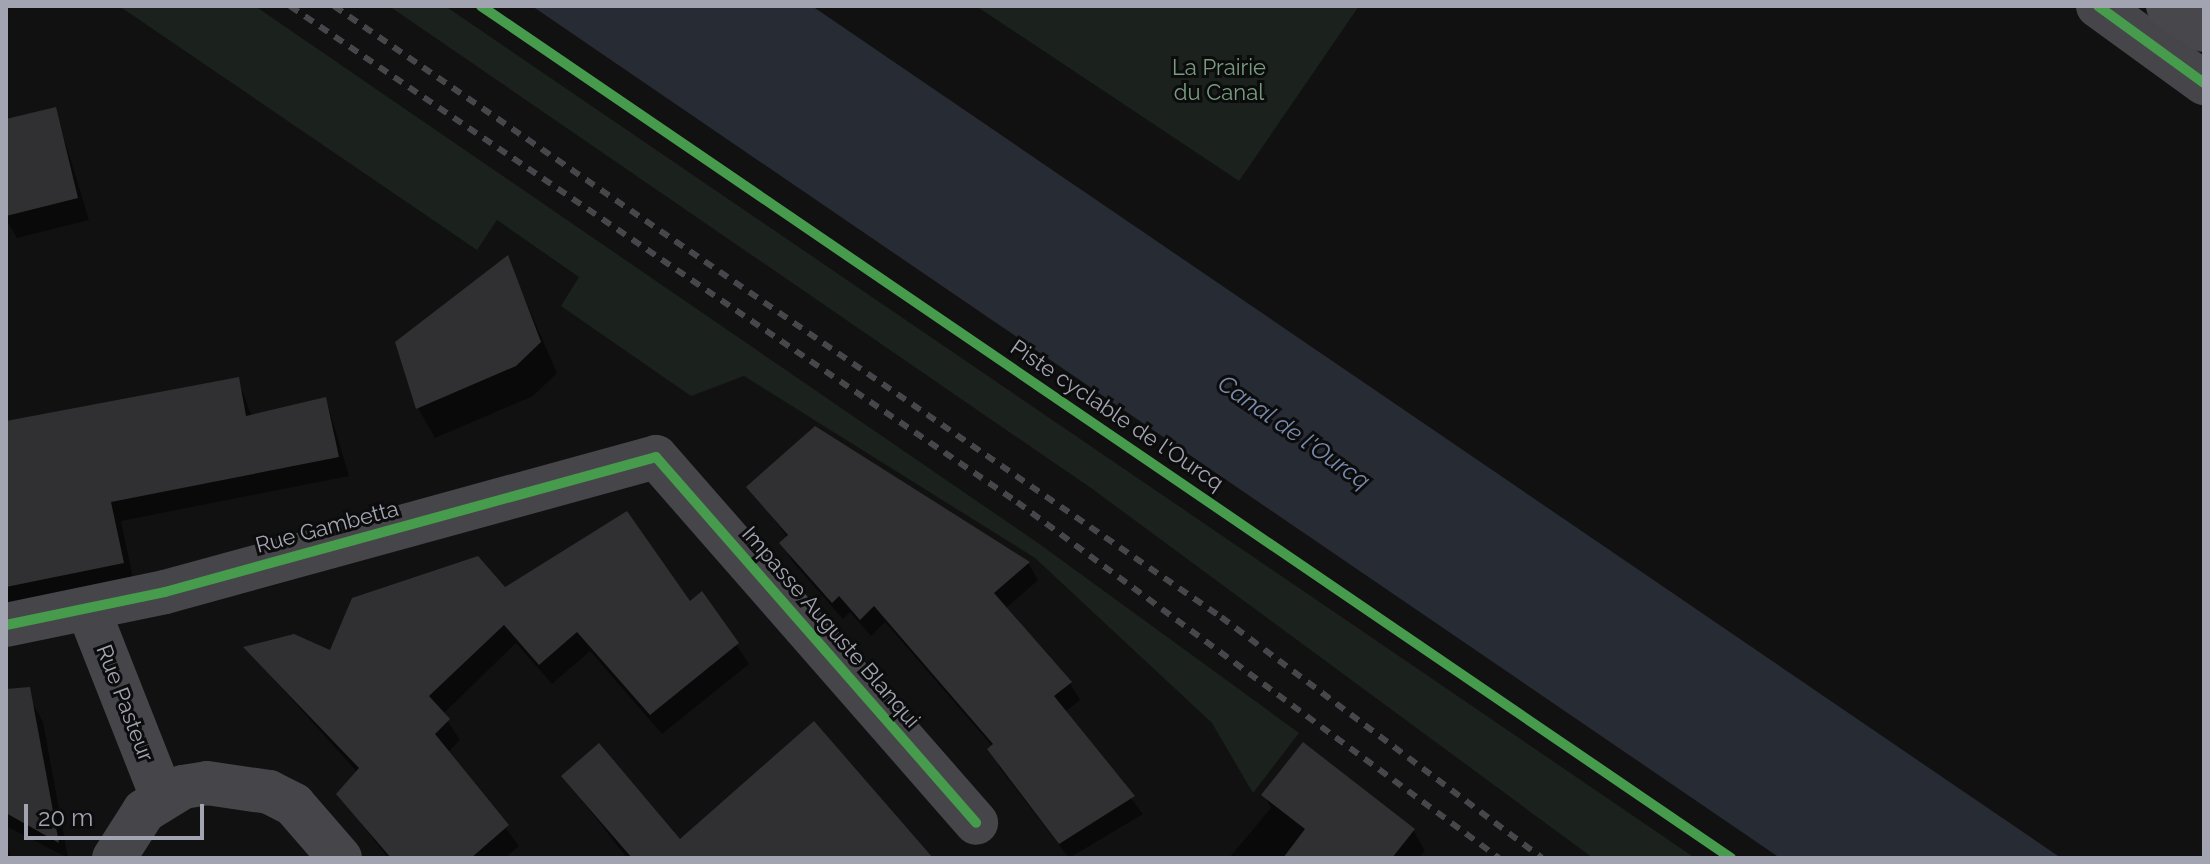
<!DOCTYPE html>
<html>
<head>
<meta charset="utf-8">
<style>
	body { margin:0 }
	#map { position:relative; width:2210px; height:864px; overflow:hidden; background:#111; font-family:Raleway,sans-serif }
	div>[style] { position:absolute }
	.green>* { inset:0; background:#1b211d }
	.water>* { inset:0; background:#272b34 }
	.shadow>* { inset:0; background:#0007 }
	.building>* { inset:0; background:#303032 }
	.minor>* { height:44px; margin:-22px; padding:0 22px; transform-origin:22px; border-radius:22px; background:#46464a }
	.major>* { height:44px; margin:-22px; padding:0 22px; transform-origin:22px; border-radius:22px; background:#48484c }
	.rail>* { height:6px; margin-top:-3px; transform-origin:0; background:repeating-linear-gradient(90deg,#47474b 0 10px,transparent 0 18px) }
	.cycleway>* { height:10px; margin:-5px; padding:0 5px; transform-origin:5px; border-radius:5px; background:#469c4c }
	span { translate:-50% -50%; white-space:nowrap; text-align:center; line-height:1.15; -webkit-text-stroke:6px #0c0c0d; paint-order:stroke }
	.park-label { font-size:22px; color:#799d82 }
	.street-label { font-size:22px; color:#a2a4b2 }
	.water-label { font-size:24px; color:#798bad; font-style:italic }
	.frame { position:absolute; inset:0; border:8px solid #a2a4b2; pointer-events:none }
	.scale { position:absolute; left:24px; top:804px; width:180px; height:36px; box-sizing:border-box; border:4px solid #a2a4b2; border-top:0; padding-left:10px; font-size:24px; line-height:28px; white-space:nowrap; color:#a2a4b2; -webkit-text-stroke:6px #0c0c0d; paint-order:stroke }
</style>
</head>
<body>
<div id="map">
	<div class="green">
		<i style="clip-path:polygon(119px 6px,255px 6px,1038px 543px,1299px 733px,1253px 793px,1212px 723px,1035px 558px,744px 376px,691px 396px,561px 306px,579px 277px,497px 220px,477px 250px)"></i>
		<i style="clip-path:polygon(389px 6px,445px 6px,1695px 858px,1593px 858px,1091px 488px)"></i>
		<i style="clip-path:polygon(976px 6px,1359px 6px,1239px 181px)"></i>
	</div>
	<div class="water">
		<i style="clip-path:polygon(532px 6px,812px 6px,2061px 858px,1780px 858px)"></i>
	</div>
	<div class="shadow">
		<i style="clip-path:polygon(55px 109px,89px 220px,17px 238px,6px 219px,6px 121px)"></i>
		<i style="clip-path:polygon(507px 258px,557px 373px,533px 396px,435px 438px,418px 408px)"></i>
		<i style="clip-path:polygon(238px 379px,252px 417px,326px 399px,349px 476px,121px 521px,134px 583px,6px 609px,6px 423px)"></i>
		<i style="clip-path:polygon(749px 487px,1028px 563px,1038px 580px,1005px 609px,1070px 683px,1080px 700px,1065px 712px,1143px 814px,1069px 858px,999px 767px,993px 747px,885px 622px,871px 636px,850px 612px,843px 619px,792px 561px,782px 543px,788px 538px)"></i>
		<i style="clip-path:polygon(505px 590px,689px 604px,702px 594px,749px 664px,662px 734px,590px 651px,552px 684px,516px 643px,443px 714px,460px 740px,448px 752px,519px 846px,505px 858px,388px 858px,339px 794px,357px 772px,246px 648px,331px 653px)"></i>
		<i style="clip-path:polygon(32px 702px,43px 722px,68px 858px,6px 826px,6px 707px)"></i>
		<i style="clip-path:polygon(564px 777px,679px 841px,925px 858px,627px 858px)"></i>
		<i style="clip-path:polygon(1264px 795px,1413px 830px,1425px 851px,1419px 858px,1229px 858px,1271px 808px)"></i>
		<i style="clip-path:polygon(6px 841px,11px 858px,6px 858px)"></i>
	</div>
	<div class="building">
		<i style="clip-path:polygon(56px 107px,78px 198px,6px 216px,6px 119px)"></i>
		<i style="clip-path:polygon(508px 255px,541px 342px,516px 366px,416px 409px,395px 342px)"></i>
		<i style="clip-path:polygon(239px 377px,246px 416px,326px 397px,339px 457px,111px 502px,124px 563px,6px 587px,6px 421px)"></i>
		<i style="clip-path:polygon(815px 426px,1030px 562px,994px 593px,1072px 682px,1054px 696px,1135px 796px,1059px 844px,987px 749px,993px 744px,874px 606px,860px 620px,839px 596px,832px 603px,779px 543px,788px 535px,746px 487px)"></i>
		<i style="clip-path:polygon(627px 511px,690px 601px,702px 591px,739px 643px,650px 715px,577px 632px,539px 665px,504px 625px,429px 696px,450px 719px,435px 734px,509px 825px,471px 858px,391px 858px,336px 794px,359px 768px,243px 647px,294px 634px,330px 650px,352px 598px,478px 556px,505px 587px)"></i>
		<i style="clip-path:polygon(30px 687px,59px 843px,6px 813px,6px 689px)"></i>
		<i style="clip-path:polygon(814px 721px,933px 858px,632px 858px,561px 776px,599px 743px,680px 839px)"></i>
		<i style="clip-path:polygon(1303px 742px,1415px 829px,1392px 858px,1283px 858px,1305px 829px,1261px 795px)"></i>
	</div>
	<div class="minor">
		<i style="left:2098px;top:6px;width:131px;rotate:36deg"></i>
		<i style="left:88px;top:609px;width:202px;rotate:68.5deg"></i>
		<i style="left:6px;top:625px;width:162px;rotate:-11.7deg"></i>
		<i style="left:165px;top:592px;width:509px;rotate:-15.37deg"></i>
		<i style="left:656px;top:457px;width:486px;rotate:48.8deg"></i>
		<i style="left:114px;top:858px;width:56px;rotate:-57.4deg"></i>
		<i style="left:144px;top:811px;width:46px;rotate:-31.6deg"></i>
		<i style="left:183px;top:787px;width:24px;rotate:-9deg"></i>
		<i style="left:207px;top:783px;width:63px;rotate:8.3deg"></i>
		<i style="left:269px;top:792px;width:28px;rotate:27deg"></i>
		<i style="left:294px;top:805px;width:70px;rotate:49deg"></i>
	</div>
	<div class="major">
		<i style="left:2168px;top:6px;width:43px;rotate:33.7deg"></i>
	</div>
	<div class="rail">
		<i style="left:290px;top:6px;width:880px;rotate:34.3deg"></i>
		<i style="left:1017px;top:502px;width:599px;rotate:36.45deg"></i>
		<i style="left:334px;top:6px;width:1077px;rotate:34.56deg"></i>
		<i style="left:1221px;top:617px;width:401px;rotate:36.9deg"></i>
	</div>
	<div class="cycleway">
		<i style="left:481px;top:6px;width:1513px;rotate:34.28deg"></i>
		<i style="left:2098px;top:6px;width:131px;rotate:36deg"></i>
		<i style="left:6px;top:625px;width:162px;rotate:-11.7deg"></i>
		<i style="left:165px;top:592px;width:509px;rotate:-15.37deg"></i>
		<i style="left:656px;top:457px;width:486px;rotate:48.8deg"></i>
	</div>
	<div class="park-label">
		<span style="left:1219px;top:80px">La Prairie<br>du Canal</span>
	</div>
	<div class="street-label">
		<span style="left:1117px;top:415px;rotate:34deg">Piste cyclable de l'Ourcq</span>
		<span style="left:327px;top:527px;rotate:-15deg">Rue Gambetta</span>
		<span style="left:831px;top:627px;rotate:49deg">Impasse Auguste Blanqui</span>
		<span style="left:125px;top:703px;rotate:69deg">Rue Pasteur</span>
	</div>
	<div class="water-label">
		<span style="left:1294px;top:432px;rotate:35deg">Canal de l'Ourcq</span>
	</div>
	<div class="frame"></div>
	<div class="scale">20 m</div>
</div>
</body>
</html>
